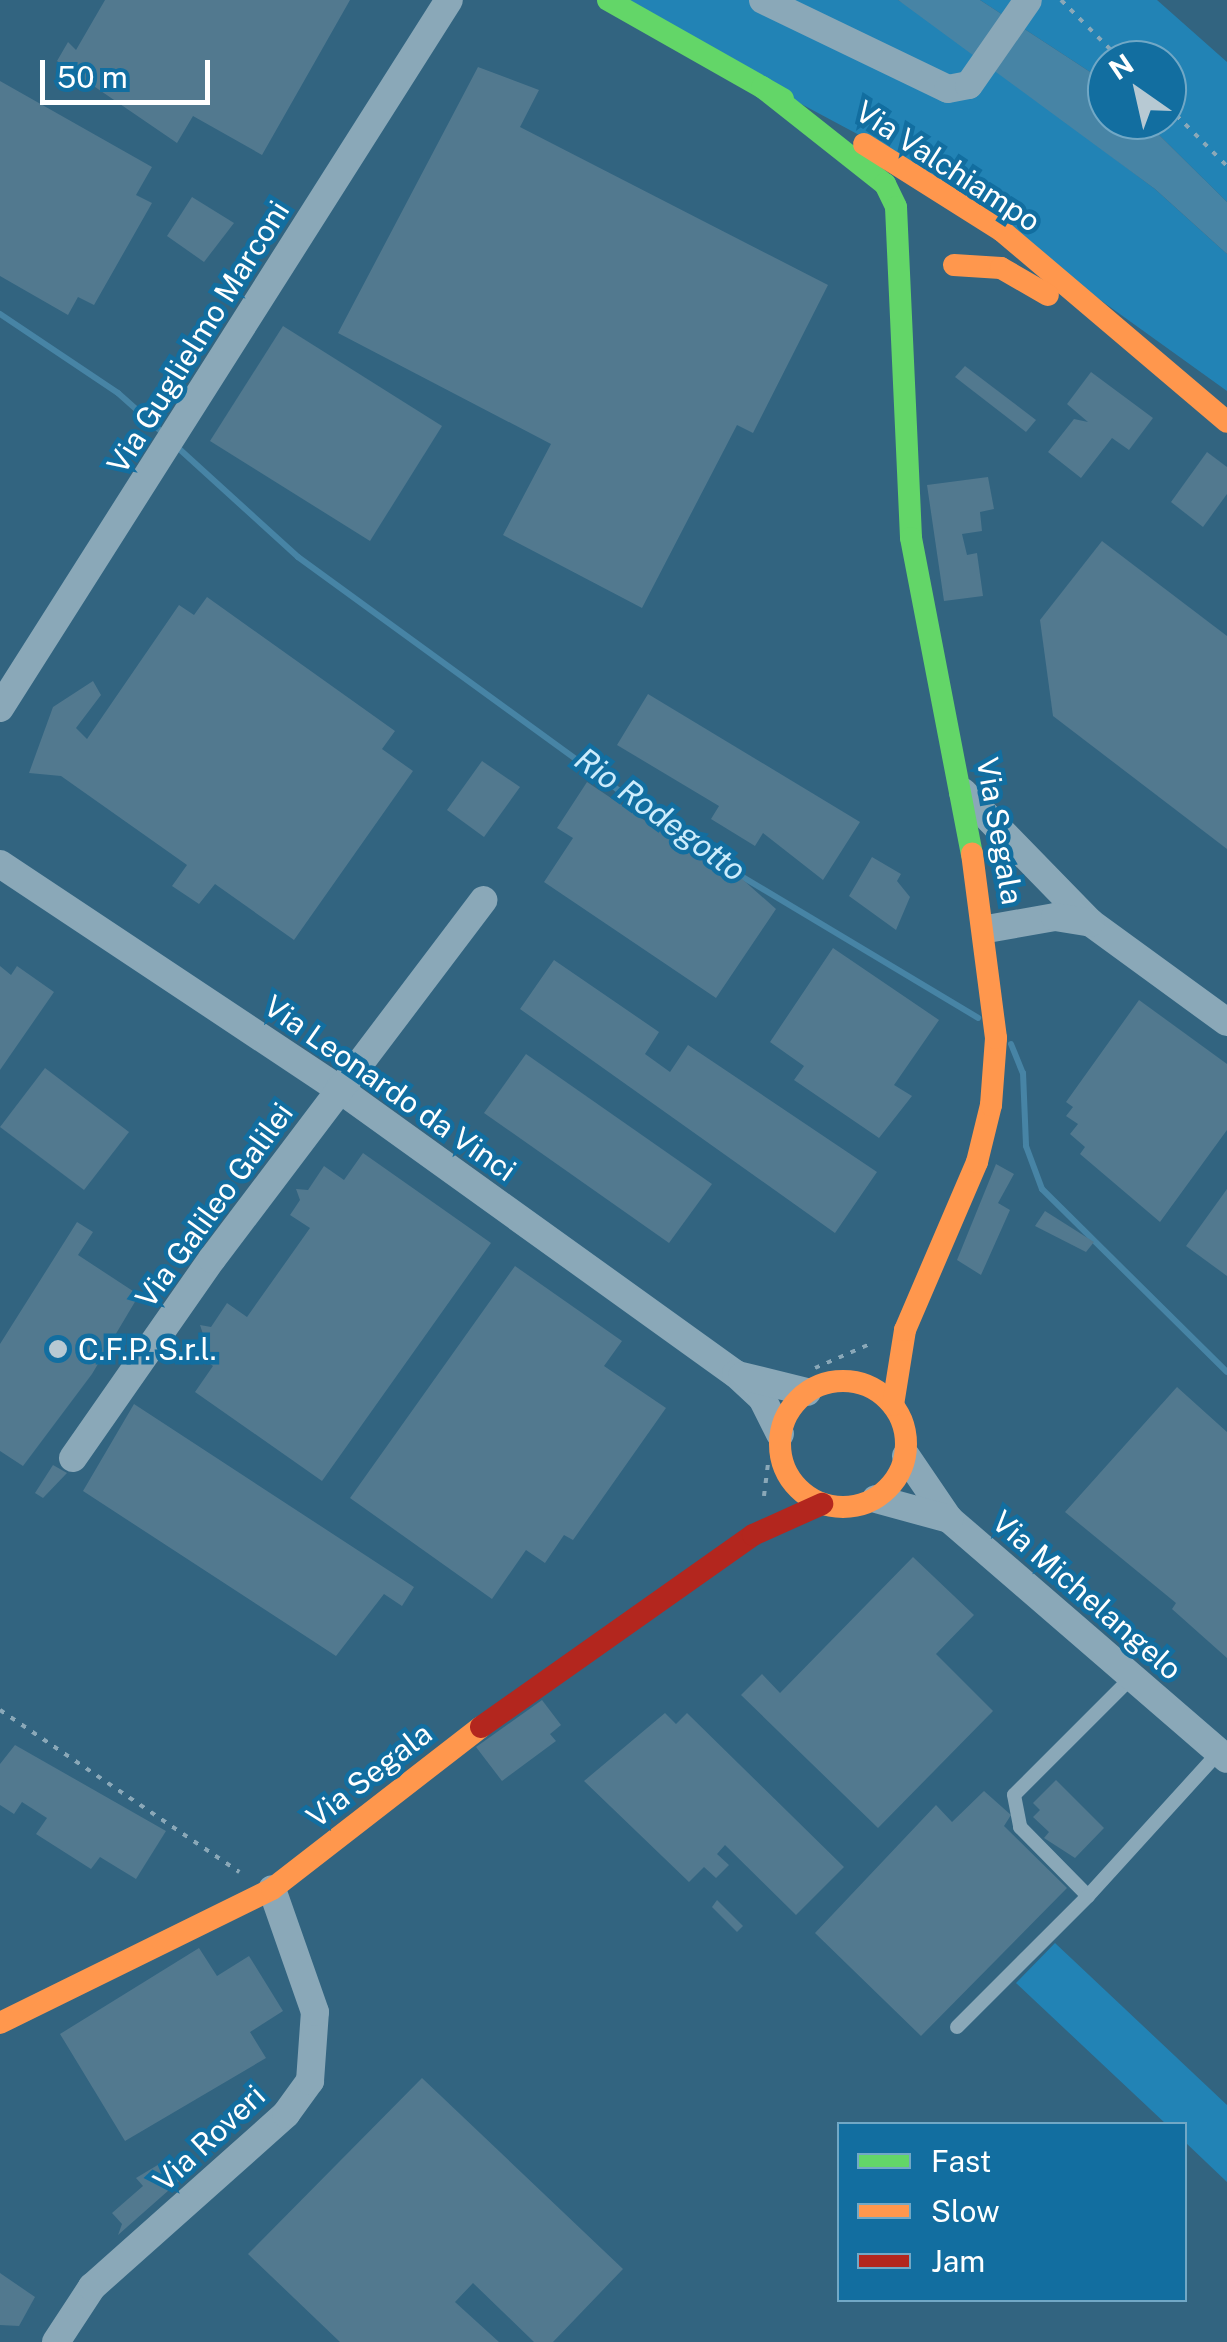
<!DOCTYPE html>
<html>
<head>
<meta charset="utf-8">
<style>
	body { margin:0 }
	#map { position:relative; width:1227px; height:2342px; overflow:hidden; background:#326480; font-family:"Public Sans",sans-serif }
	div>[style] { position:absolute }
	.green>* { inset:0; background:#2283b5 }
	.water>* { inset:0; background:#4784a5 }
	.stream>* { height:6px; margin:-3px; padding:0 3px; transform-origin:3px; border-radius:3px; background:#4784a5 }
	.building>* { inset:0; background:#52798f }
	.path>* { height:4px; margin-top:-2px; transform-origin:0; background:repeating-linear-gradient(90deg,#8aa8b8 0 5px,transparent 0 13px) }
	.lane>* { height:14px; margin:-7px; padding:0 7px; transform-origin:7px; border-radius:7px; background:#8aa8b8 }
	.street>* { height:28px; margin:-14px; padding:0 14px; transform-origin:14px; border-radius:14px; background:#8aa8b8 }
	.fast>* { height:22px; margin:-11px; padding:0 11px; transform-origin:11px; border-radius:11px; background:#63d668 }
	.slow>* { height:22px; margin:-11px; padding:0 11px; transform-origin:11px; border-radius:11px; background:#ff974d }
	.slow>.ring { margin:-11px; padding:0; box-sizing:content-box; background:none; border:22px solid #ff974d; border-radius:50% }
	.jam>* { height:22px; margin:-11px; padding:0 11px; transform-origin:11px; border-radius:11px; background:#b3261e }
	.dots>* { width:28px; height:28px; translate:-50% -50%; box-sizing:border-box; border:5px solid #126ea0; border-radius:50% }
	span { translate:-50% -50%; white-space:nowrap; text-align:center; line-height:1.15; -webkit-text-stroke:9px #126ea0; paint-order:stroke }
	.street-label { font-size:30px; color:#fff }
	.poi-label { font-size:30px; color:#fff }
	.left { translate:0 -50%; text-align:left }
	.water-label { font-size:32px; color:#ccecfc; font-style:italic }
	.legend { position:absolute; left:837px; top:2122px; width:350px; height:180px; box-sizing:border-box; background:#126ea0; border:2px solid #71a8c6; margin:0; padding:12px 18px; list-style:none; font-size:30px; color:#fff }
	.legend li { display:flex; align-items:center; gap:20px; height:50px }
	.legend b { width:50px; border:2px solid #71a8c6 }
	.north { position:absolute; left:1087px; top:40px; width:100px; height:100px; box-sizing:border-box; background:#126ea0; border:2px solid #71a8c6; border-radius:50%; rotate:326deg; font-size:28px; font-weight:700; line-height:40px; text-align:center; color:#fff }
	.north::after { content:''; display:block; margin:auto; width:35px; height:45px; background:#b7c9d3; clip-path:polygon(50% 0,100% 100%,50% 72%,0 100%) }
	.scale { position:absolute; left:40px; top:60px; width:170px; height:45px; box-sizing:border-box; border:5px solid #fff; border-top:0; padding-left:12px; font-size:30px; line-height:35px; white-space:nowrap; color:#fff; -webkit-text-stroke:8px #126ea0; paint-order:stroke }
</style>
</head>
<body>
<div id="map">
	<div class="green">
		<i style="clip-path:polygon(607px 0,898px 0,926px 17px,1155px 189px,1227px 254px,1227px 391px,904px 159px)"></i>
		<i style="clip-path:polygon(980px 0,1157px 0,1227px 62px,1227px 202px,1144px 120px,1167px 120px,1167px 60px,1107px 60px,1107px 83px)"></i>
		<i style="clip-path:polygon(1055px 1943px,1227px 2105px,1227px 2182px,1185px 2142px,1184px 2124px,1166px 2124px,1016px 1983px)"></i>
	</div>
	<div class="water">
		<i style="clip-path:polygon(898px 0,980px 0,1107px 83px,1107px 120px,1144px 120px,1227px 202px,1227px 254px,1155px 189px)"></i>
	</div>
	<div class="stream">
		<i style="left:0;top:314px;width:142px;rotate:33.8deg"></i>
		<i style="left:118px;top:393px;width:62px;rotate:41.7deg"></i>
		<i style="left:176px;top:446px;width:165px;rotate:42.3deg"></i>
		<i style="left:298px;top:557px;width:517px;rotate:36.03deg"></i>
		<i style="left:731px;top:870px;width:288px;rotate:30.9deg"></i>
		<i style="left:1011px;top:1044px;width:31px;rotate:68deg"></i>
		<i style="left:1023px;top:1073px;width:73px;rotate:87.6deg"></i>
		<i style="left:1026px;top:1146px;width:46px;rotate:69.6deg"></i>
		<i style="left:1042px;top:1189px;width:260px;rotate:44.7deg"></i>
	</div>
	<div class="building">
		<i style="clip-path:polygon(105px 0,350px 0,262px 155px,193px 116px,177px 143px,57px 61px,68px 42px,76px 50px)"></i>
		<i style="clip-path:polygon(478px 67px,539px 90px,520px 127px,828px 285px,753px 433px,737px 425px,642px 608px,503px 535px,551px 444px,338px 333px)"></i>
		<i style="clip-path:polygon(0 81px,152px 167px,136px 195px,152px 203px,94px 305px,78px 297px,68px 315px,0 276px)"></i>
		<i style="clip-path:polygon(192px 197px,234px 223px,204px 262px,167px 236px)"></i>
		<i style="clip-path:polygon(283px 326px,442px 426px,370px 541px,210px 441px)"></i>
		<i style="clip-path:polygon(965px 366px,1036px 420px,1026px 432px,955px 377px)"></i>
		<i style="clip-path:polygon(1091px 372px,1153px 418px,1129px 450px,1112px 438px,1081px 478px,1048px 452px,1074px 419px,1088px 422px,1067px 404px)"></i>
		<i style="clip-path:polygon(1207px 452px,1227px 467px,1227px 494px,1203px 527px,1171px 502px)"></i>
		<i style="clip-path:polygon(988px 477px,994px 509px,980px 512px,982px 531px,962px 534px,967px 555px,977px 553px,983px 596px,944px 601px,927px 485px)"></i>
		<i style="clip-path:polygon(1102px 541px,1227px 636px,1227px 849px,1053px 716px,1040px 620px)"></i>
		<i style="clip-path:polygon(207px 597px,395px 731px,382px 749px,413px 771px,294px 940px,215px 884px,199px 904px,172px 886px,187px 865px,61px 776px,29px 773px,53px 707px,93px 681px,101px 695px,76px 728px,87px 739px,179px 605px,194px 615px)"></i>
		<i style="clip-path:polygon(648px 694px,860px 822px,823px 880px,763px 833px,755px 846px,711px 819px,719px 806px,617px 745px)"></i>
		<i style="clip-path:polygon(482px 761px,520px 787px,484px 837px,447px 810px)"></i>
		<i style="clip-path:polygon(587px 782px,710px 864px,715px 855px,776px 909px,716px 998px,544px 882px,573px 838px,557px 828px)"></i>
		<i style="clip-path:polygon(872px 857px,901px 874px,897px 881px,910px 897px,896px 930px,849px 896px)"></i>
		<i style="clip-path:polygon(833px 948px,939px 1020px,894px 1085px,912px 1096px,879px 1138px,794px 1080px,804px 1066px,770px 1042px)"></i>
		<i style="clip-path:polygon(554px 960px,659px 1032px,645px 1054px,670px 1072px,688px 1045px,877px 1172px,835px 1233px,520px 1009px)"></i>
		<i style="clip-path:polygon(0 966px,11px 975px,17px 966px,54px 992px,0 1070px)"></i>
		<i style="clip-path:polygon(1139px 1000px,1227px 1064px,1227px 1130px,1160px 1222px,1080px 1154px,1085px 1147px,1070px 1134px,1078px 1124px,1066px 1116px,1073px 1107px,1066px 1102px)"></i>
		<i style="clip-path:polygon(526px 1054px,712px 1184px,669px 1243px,484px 1113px)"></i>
		<i style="clip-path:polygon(45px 1068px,129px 1132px,84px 1190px,0 1127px)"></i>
		<i style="clip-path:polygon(363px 1153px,491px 1243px,322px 1481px,195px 1392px,213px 1366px,194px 1352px,204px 1337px,200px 1325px,211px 1327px,227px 1303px,247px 1317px,310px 1228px,290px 1215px,300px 1200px,296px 1189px,308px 1190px,324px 1166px,344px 1180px)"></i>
		<i style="clip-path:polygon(996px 1164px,1014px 1174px,998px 1203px,1010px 1210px,981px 1275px,957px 1260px)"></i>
		<i style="clip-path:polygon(1227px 1189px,1227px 1276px,1186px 1246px)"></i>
		<i style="clip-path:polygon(1045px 1211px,1094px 1242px,1086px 1252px,1035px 1226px)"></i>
		<i style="clip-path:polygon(77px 1222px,93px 1232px,78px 1255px,139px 1295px,92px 1374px,23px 1466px,0 1451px,0 1344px)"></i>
		<i style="clip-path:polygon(515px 1266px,622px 1341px,604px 1366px,666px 1408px,573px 1540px,564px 1535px,545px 1563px,526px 1550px,492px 1599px,350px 1498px)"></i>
		<i style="clip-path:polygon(1177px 1387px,1227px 1432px,1227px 1658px,1172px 1609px,1176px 1603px,1065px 1512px)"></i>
		<i style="clip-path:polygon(134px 1404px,414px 1587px,402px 1606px,384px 1594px,336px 1656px,83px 1491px)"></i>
		<i style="clip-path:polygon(53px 1465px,67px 1473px,43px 1498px,35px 1493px)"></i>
		<i style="clip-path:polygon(913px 1557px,974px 1615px,936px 1654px,993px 1711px,878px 1828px,741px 1695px,762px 1674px,780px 1693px)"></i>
		<i style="clip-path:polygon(542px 1700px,561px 1725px,550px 1734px,556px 1741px,502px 1781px,476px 1747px)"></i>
		<i style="clip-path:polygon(665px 1713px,676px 1724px,687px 1713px,844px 1867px,796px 1915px,725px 1845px,717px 1854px,729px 1865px,716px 1878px,704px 1867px,689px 1882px,584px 1781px)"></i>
		<i style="clip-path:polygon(15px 1745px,166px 1831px,136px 1879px,100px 1857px,91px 1869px,36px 1834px,47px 1818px,22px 1802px,14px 1814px,0 1805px,0 1764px)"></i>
		<i style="clip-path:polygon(1056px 1780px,1104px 1828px,1075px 1858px,1044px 1838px,1049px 1832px,1033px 1817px,1040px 1810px,1033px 1803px)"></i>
		<i style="clip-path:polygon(984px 1791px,1011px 1815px,1004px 1826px,1067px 1888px,921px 2036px,815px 1933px,936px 1805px,952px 1822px)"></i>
		<i style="clip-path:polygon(717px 1900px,743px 1926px,737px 1932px,712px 1907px)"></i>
		<i style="clip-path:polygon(199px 1948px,217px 1976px,249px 1956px,283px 2011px,250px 2032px,266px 2058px,125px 2141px,60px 2034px)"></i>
		<i style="clip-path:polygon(422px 2078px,623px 2269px,553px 2342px,534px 2342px,473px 2283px,455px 2302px,499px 2342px,340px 2342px,248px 2254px)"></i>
		<i style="clip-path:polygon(171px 2157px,186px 2175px,118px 2235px,122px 2224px,112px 2213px,143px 2186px,136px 2178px)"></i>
		<i style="clip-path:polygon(0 2273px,35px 2297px,19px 2326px,0 2325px)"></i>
	</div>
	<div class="path">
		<i style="left:1061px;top:0;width:85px;rotate:45deg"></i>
		<i style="left:1167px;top:106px;width:85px;rotate:45deg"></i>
		<i style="left:815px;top:1368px;width:60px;rotate:-23.6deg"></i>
		<i style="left:764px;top:1496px;width:39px;rotate:-83deg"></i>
		<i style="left:0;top:1710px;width:289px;rotate:34.1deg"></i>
	</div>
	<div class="lane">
		<i style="left:1133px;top:1676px;width:168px;rotate:135deg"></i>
		<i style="left:1014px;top:1795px;width:33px;rotate:79deg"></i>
		<i style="left:1020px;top:1827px;width:97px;rotate:45.4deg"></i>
		<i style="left:1088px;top:1896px;width:195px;rotate:-47.7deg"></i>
		<i style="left:957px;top:2027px;width:185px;rotate:-45deg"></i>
	</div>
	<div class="street">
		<i style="left:763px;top:0;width:205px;rotate:25.7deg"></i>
		<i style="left:948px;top:89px;width:21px;rotate:-11deg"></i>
		<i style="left:969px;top:85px;width:103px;rotate:-55.2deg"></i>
		<i style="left:0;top:708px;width:838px;rotate:-57.62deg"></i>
		<i style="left:963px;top:792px;width:183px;rotate:45.7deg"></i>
		<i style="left:1091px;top:923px;width:168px;rotate:36.1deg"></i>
		<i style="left:0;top:864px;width:407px;rotate:33.6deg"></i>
		<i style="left:339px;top:1089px;width:489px;rotate:35.7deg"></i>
		<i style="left:736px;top:1374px;width:35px;rotate:43deg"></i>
		<i style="left:762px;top:1398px;width:40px;rotate:63.4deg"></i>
		<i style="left:987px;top:929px;width:69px;rotate:-10deg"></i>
		<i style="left:1055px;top:917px;width:36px;rotate:9deg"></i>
		<i style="left:742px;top:1376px;width:67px;rotate:13.8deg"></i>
		<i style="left:906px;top:1456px;width:76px;rotate:55.7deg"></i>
		<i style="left:949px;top:1519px;width:367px;rotate:40.8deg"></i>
		<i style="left:73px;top:1458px;width:243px;rotate:-55.1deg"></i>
		<i style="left:212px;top:1259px;width:450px;rotate:-52.9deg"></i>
		<i style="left:876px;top:1499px;width:76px;rotate:15.3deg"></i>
		<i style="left:56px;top:2342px;width:66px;rotate:-56.8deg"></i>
		<i style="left:92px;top:2287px;width:260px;rotate:-41.7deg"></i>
		<i style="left:286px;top:2114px;width:41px;rotate:-54deg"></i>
		<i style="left:310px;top:2081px;width:69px;rotate:-85.9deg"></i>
		<i style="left:315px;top:2012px;width:130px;rotate:-109.3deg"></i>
	</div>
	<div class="fast">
		<i style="left:608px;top:0;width:201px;rotate:29.5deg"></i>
		<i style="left:762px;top:87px;width:157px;rotate:38.3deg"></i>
		<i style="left:885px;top:184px;width:25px;rotate:64deg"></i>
		<i style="left:896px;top:207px;width:331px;rotate:87.4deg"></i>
		<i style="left:911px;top:538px;width:322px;rotate:79.1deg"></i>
	</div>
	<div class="slow">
		<i style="left:864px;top:144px;width:163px;rotate:32.2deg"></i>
		<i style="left:1002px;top:231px;width:295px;rotate:40.3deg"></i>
		<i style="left:954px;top:265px;width:47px;rotate:3.7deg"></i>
		<i style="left:1001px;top:268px;width:54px;rotate:29.9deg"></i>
		<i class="ring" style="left:780px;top:1381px;width:104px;height:104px"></i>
		<i style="left:893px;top:1405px;width:76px;rotate:-80.9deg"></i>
		<i style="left:905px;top:1330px;width:183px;rotate:-66.8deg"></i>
		<i style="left:977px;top:1162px;width:59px;rotate:-76.2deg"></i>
		<i style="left:991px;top:1105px;width:67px;rotate:-85.7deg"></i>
		<i style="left:996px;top:1038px;width:186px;rotate:-97.4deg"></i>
		<i style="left:0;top:2023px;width:303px;rotate:-26.2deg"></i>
		<i style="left:272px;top:1889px;width:264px;rotate:-37.8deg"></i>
	</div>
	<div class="jam">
		<i style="left:481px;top:1727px;width:333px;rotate:-35.2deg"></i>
		<i style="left:753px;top:1535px;width:76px;rotate:-24.2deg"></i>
	</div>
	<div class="dots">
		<i style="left:58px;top:1349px;background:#b7c9d3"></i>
	</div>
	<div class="street-label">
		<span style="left:948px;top:166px;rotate:33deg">Via Valchiampo</span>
		<span style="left:198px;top:337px;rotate:-58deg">Via Guglielmo Marconi</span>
		<span style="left:1000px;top:831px;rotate:80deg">Via Segala</span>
		<span style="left:390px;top:1088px;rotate:35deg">Via Leonardo da Vinci</span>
		<span style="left:214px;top:1205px;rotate:-54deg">Via Galileo Galilei</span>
		<span style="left:1087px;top:1595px;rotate:41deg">Via Michelangelo</span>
		<span style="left:369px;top:1775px;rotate:-38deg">Via Segala</span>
		<span style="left:209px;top:2138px;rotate:-43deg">Via Roveri</span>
	</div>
	<div class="poi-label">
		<span class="left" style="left:78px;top:1349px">C.F.P. S.r.l.</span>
	</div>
	<div class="water-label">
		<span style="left:660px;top:815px;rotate:36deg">Rio Rodegotto</span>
	</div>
	<ul class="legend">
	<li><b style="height:12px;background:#63d668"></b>Fast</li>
	<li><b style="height:12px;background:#ff974d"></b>Slow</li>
	<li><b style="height:12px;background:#b3261e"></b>Jam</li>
	</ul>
	<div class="north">N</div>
	<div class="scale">50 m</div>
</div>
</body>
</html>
